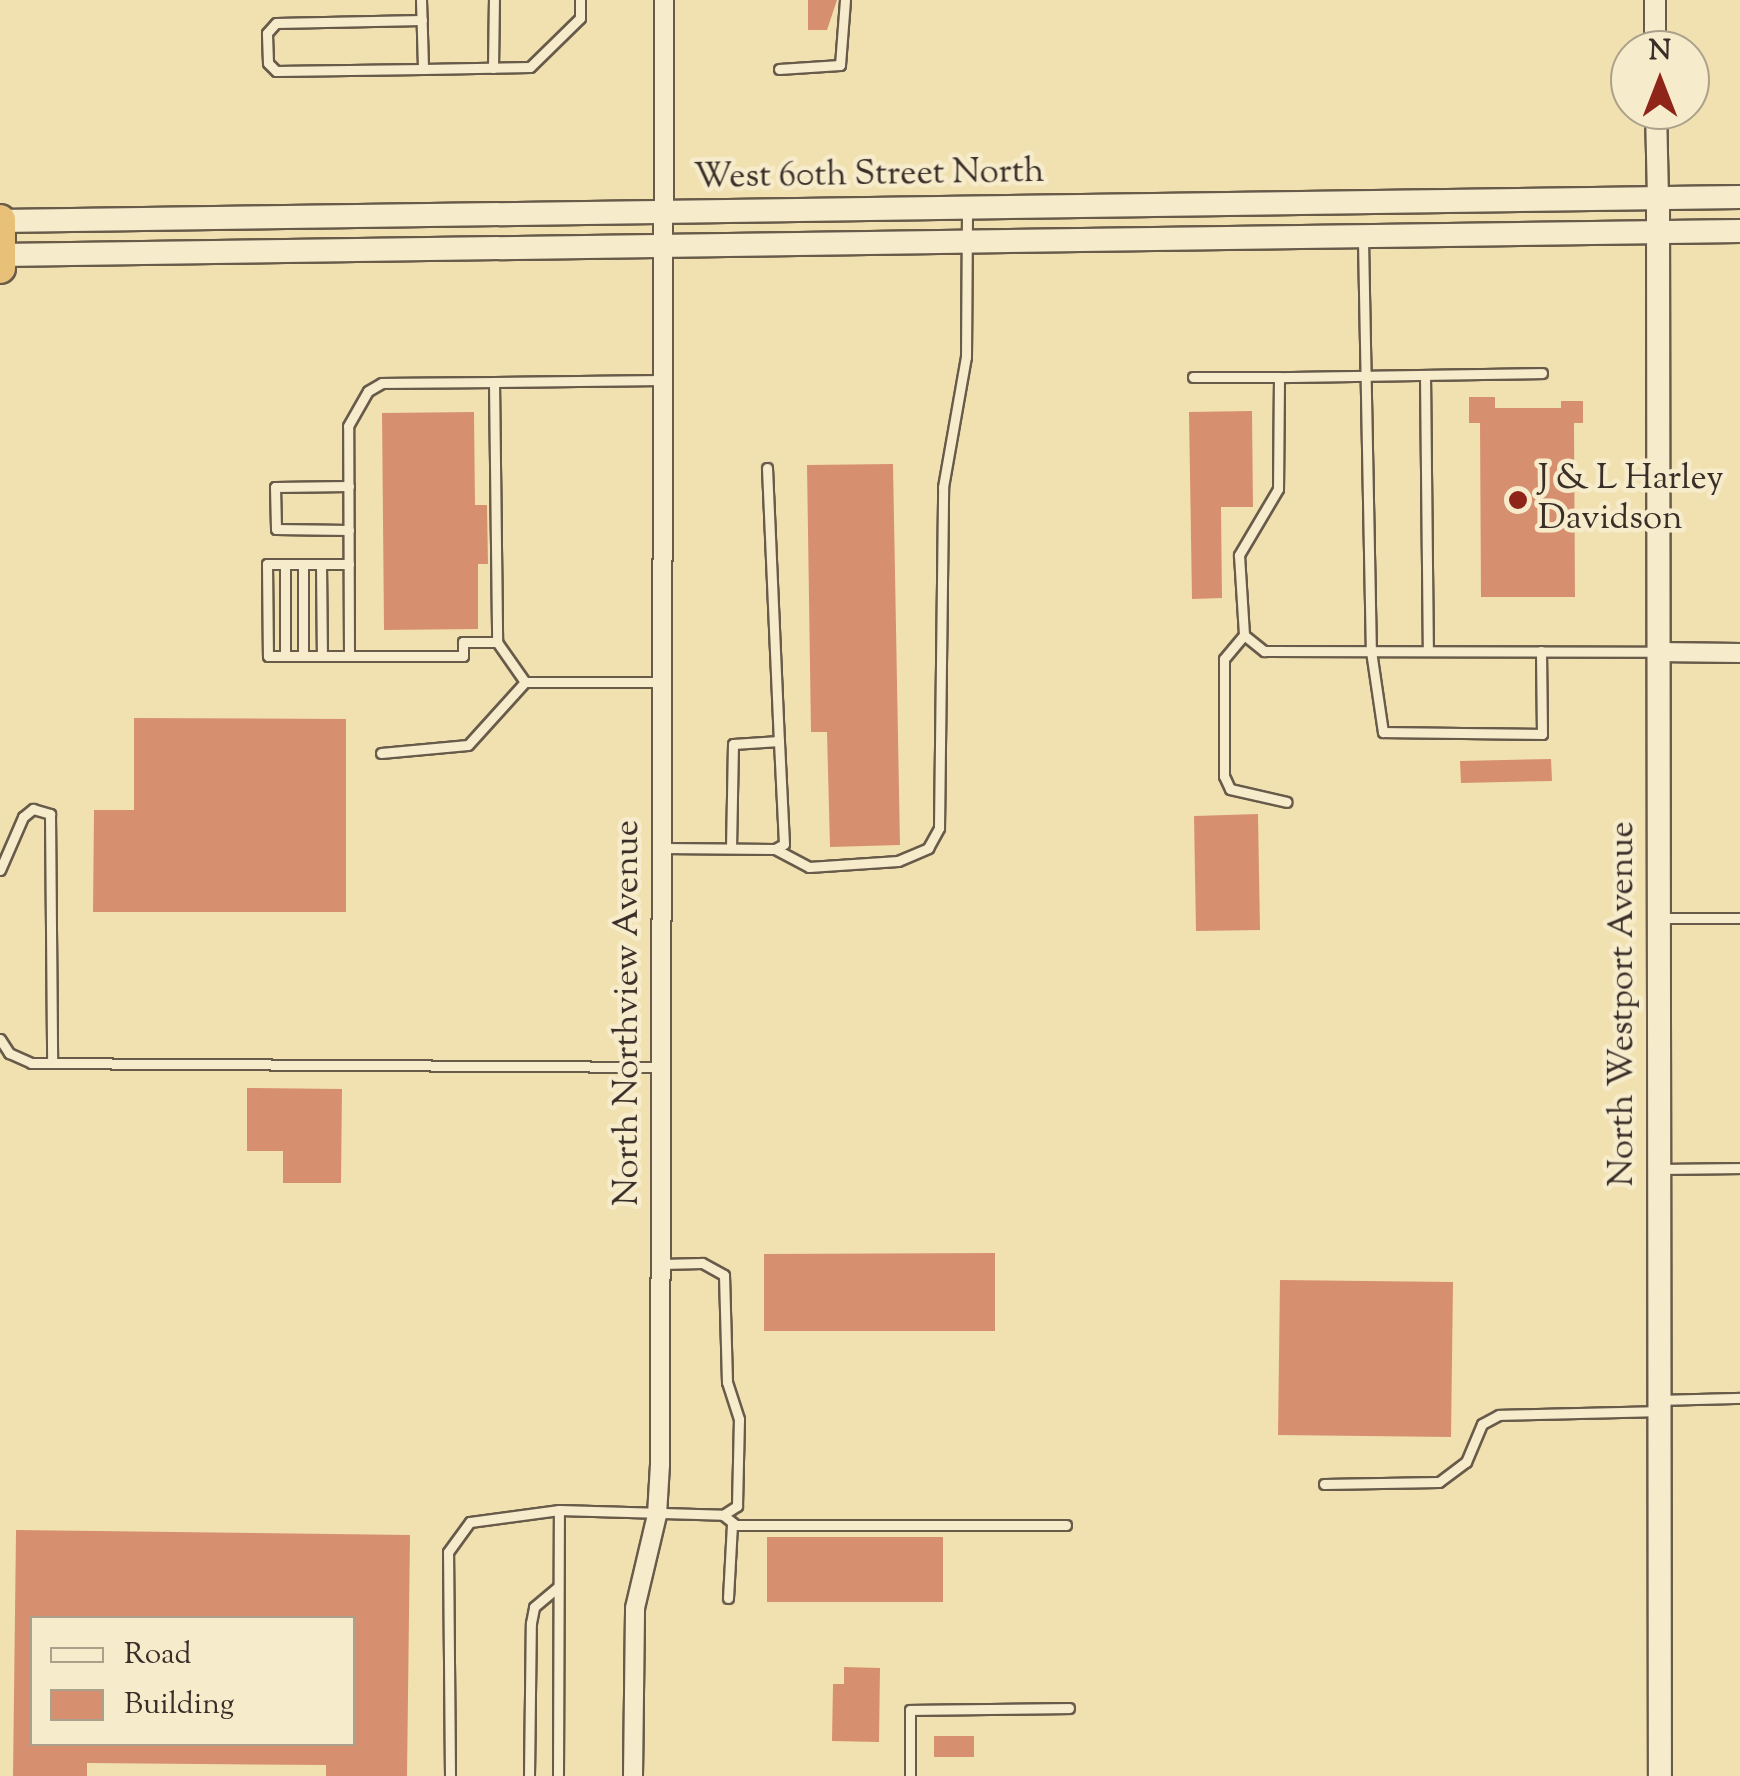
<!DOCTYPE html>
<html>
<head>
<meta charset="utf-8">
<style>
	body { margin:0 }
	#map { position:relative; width:1740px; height:1776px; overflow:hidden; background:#f1e1b0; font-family:"Sorts Mill Goudy",serif }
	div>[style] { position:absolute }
	.building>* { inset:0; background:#d7906f }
	.roads { filter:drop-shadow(2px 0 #685b4a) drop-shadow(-2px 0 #685b4a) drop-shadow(0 2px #685b4a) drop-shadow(0 -2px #685b4a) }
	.service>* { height:9px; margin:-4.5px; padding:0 4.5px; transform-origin:4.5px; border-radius:4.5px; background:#f6eccc }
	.minor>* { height:18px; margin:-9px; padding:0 9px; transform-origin:9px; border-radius:9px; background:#f6eccc }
	.tertiary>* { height:20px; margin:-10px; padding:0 10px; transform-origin:10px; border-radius:10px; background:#f6eccc }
	.secondary>* { height:22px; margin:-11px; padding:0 11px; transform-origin:11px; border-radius:11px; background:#f6eccc }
	.motorway>* { height:30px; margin:-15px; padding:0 15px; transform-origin:15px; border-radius:15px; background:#e8c078 }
	.dots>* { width:28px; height:28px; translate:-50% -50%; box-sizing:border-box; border:5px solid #f6eccc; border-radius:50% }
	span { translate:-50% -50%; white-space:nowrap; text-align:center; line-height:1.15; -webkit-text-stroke:9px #f6eccc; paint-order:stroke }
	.street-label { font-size:35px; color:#3a2e28 }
	.poi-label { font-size:35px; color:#3a2e28 }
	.left { translate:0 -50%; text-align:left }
	.legend { position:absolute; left:30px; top:1616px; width:325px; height:130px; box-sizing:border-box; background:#f6eccc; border:2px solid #aba08a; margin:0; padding:12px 18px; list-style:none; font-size:30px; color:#3a2e28 }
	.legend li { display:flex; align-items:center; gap:20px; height:50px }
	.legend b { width:50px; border:2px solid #aba08a }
	.north { position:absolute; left:1610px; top:30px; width:100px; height:100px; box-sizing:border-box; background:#f6eccc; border:2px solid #aba08a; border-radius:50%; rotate:0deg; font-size:28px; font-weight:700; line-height:40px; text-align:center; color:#3a2e28 }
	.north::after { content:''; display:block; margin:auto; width:35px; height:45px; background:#8f2418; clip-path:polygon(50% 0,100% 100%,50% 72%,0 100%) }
</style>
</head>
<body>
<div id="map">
	<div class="building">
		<i style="clip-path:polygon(808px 0,837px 0,827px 30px,808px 30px)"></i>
		<i style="clip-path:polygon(1469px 397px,1495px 397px,1495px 408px,1561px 408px,1561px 401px,1583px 401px,1583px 423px,1574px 423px,1575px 597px,1481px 597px,1480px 423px,1469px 423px)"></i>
		<i style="clip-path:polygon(1252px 411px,1253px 507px,1221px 507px,1222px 598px,1192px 599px,1189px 412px)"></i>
		<i style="clip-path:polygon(474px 412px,475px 505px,487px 505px,488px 564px,478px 564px,478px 629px,384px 630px,382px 413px)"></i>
		<i style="clip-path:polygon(893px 464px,900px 845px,830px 847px,827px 732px,811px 732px,807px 465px)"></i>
		<i style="clip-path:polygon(134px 718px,346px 719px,346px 912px,93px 912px,94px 810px,134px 810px)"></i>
		<i style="clip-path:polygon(1551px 759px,1552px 781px,1461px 783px,1460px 761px)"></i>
		<i style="clip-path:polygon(1258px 814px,1260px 930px,1196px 931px,1194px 816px)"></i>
		<i style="clip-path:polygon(247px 1088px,342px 1089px,341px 1183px,283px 1183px,283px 1151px,247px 1151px)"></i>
		<i style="clip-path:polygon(995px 1253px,995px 1331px,764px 1331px,764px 1254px)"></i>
		<i style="clip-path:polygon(1280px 1280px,1453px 1282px,1451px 1437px,1278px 1435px)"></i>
		<i style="clip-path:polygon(evenodd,16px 1530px,410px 1535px,407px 1776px,326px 1776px,326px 1765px,87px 1763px,87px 1776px,13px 1776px,16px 1530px,32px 1618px,352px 1618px,352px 1744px,32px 1744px,32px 1618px)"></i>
		<i style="clip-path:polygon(767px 1537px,943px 1537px,943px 1602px,767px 1602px)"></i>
		<i style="clip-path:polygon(844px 1667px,880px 1668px,879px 1742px,832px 1741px,833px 1684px,844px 1684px)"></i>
		<i style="clip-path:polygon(934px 1736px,974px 1736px,974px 1757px,934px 1757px)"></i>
	</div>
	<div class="roads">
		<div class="service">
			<i style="left:421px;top:0;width:69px;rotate:88.3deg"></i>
			<i style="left:423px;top:69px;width:147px;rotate:179.2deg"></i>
			<i style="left:276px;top:71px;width:11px;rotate:-135deg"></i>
			<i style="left:268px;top:63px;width:30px;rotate:-92deg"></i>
			<i style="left:267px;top:33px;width:13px;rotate:-48deg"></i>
			<i style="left:276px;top:23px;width:146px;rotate:-1.2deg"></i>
			<i style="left:493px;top:68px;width:68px;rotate:-89.2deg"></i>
			<i style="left:423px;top:69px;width:107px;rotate:-1.1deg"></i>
			<i style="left:530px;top:67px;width:70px;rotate:-44.4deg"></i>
			<i style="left:580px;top:18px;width:18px;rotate:-90deg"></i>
			<i style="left:779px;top:69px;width:61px;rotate:-3.8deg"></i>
			<i style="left:840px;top:65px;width:65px;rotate:-85.6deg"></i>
			<i style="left:1363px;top:240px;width:411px;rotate:88.9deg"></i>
			<i style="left:1371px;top:651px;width:82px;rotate:81.6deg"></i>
			<i style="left:1383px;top:732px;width:159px;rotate:0.7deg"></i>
			<i style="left:1542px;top:734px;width:83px;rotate:-90.7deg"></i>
			<i style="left:1542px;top:373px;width:263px;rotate:179.1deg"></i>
			<i style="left:1279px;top:377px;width:112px;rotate:90.5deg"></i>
			<i style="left:1278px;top:489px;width:77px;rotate:120.6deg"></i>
			<i style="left:1239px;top:555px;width:80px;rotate:86.4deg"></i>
			<i style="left:1244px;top:635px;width:26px;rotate:39deg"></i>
			<i style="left:1264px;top:651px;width:392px;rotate:0.1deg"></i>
			<i style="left:1425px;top:375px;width:276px;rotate:89.4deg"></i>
			<i style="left:1193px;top:377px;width:86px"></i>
			<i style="left:662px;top:380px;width:168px;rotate:179.3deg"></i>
			<i style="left:494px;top:382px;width:260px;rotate:89.3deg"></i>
			<i style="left:497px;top:642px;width:49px;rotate:55deg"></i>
			<i style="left:525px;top:682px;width:138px"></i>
			<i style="left:767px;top:468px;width:273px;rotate:87.5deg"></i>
			<i style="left:349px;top:486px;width:74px;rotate:179.2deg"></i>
			<i style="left:275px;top:487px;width:42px;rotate:88.6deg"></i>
			<i style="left:276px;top:529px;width:73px;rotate:0.8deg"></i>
			<i style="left:285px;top:564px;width:18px;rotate:180deg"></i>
			<i style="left:267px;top:564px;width:92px;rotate:89.4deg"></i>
			<i style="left:268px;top:656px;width:195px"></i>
			<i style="left:463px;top:656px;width:14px;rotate:-90deg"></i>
			<i style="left:463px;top:642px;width:34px"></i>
			<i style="left:303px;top:564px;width:92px;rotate:90deg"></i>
			<i style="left:321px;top:564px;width:92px;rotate:89.4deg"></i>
			<i style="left:1244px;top:635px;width:31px;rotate:130deg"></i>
			<i style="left:1224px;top:659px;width:117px;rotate:90deg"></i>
			<i style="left:1224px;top:776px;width:14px;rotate:65deg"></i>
			<i style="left:1230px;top:789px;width:58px;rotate:12.8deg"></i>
			<i style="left:285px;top:656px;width:92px;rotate:-90deg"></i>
			<i style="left:285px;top:564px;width:64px"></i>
			<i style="left:349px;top:656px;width:230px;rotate:-90.2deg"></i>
			<i style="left:348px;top:426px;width:40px;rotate:-60.3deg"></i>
			<i style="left:368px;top:391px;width:16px;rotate:-30deg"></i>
			<i style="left:382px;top:383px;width:112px;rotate:-0.5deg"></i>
			<i style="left:381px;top:753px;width:87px;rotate:-5.3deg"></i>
			<i style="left:468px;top:745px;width:85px;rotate:-47.9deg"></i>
			<i style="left:662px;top:848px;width:113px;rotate:0.5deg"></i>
			<i style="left:775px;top:849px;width:10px;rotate:-29deg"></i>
			<i style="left:784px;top:844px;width:103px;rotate:-92.8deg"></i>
			<i style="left:779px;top:741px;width:46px;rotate:176.3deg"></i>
			<i style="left:733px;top:744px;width:104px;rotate:91.1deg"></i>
			<i style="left:775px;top:849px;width:38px;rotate:28deg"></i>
			<i style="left:809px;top:867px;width:89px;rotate:-3.9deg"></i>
			<i style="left:898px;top:861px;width:33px;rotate:-23deg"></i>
			<i style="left:928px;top:848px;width:23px;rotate:-61deg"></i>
			<i style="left:939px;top:828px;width:341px;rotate:-89.3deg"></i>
			<i style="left:943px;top:487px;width:132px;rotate:-80deg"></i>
			<i style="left:966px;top:357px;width:146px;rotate:-89.6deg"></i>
			<i style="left:0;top:870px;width:58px;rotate:-66.5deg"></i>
			<i style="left:23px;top:817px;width:13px;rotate:-39deg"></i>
			<i style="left:33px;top:809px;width:18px;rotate:16deg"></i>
			<i style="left:50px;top:814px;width:249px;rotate:89.5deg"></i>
			<i style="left:1663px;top:918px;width:77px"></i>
			<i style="left:0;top:1039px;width:17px;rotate:57deg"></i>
			<i style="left:9px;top:1053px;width:24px;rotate:24deg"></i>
			<i style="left:31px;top:1063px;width:631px;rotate:0.36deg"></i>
			<i style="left:1663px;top:1169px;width:77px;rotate:-0.7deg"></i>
			<i style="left:1662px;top:1400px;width:78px;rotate:-1.5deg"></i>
			<i style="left:1324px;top:1484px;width:115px;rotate:-1deg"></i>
			<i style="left:1439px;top:1482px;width:34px;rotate:-37deg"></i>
			<i style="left:1466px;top:1462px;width:41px;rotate:-67.2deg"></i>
			<i style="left:1482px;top:1424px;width:19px;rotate:-28deg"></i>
			<i style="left:1499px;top:1415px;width:160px;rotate:-1.4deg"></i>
			<i style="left:723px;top:1515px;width:16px;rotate:38deg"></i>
			<i style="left:736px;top:1525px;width:330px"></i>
			<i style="left:728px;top:1598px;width:75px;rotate:-86.9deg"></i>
			<i style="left:450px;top:1776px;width:224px;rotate:-90.5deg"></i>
			<i style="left:448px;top:1552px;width:37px;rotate:-54deg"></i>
			<i style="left:470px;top:1522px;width:90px;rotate:-7.7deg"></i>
			<i style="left:559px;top:1510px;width:164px;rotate:1.7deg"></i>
			<i style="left:723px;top:1515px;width:17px;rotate:-33deg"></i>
			<i style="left:737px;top:1506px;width:87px;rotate:-88.7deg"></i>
			<i style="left:739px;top:1419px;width:39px;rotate:-108deg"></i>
			<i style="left:727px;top:1382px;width:107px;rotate:-91.6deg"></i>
			<i style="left:724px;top:1275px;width:25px;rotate:-151deg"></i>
			<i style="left:702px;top:1263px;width:41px;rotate:178.6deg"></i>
			<i style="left:529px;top:1776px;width:153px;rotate:-89.3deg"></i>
			<i style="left:531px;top:1623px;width:16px;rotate:-79deg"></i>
			<i style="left:534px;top:1607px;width:30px;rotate:-40deg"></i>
			<i style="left:558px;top:1776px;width:266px;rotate:-89.8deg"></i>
			<i style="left:910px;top:1776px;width:66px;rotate:-90deg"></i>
			<i style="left:910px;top:1710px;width:159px;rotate:-0.7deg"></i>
		</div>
		<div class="minor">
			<i style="left:1656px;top:652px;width:84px;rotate:0.7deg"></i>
			<i style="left:633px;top:1776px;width:168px;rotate:-89.3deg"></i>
			<i style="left:635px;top:1608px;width:96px;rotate:-76.7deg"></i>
			<i style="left:657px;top:1515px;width:50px;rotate:-86.6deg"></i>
			<i style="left:660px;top:1465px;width:1465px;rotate:-89.84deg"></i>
		</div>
		<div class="tertiary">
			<i style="left:1655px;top:0;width:50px;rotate:90deg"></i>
			<i style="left:1656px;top:110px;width:87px;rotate:88.7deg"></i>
		</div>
		<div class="secondary">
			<i style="left:1658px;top:197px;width:1579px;rotate:89.93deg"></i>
			<i style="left:0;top:221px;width:1740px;rotate:-0.79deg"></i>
			<i style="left:0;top:255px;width:1740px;rotate:-0.79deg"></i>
		</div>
		<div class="motorway">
			<i style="left:0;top:220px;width:48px;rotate:90deg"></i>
		</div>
	</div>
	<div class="dots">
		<i style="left:1518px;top:500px;background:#8f2418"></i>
	</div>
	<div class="street-label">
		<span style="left:869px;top:176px;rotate:-1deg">West 60th Street North</span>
		<span style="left:1624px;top:1004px;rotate:-90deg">North Westport Avenue</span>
		<span style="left:629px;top:1013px;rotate:-90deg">North Northview Avenue</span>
	</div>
	<div class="poi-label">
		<span class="left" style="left:1538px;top:500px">J &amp; L Harley<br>Davidson</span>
	</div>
	<ul class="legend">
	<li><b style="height:12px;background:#f6eccc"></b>Road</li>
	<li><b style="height:28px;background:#d7906f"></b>Building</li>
	</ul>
	<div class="north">N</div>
</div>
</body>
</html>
